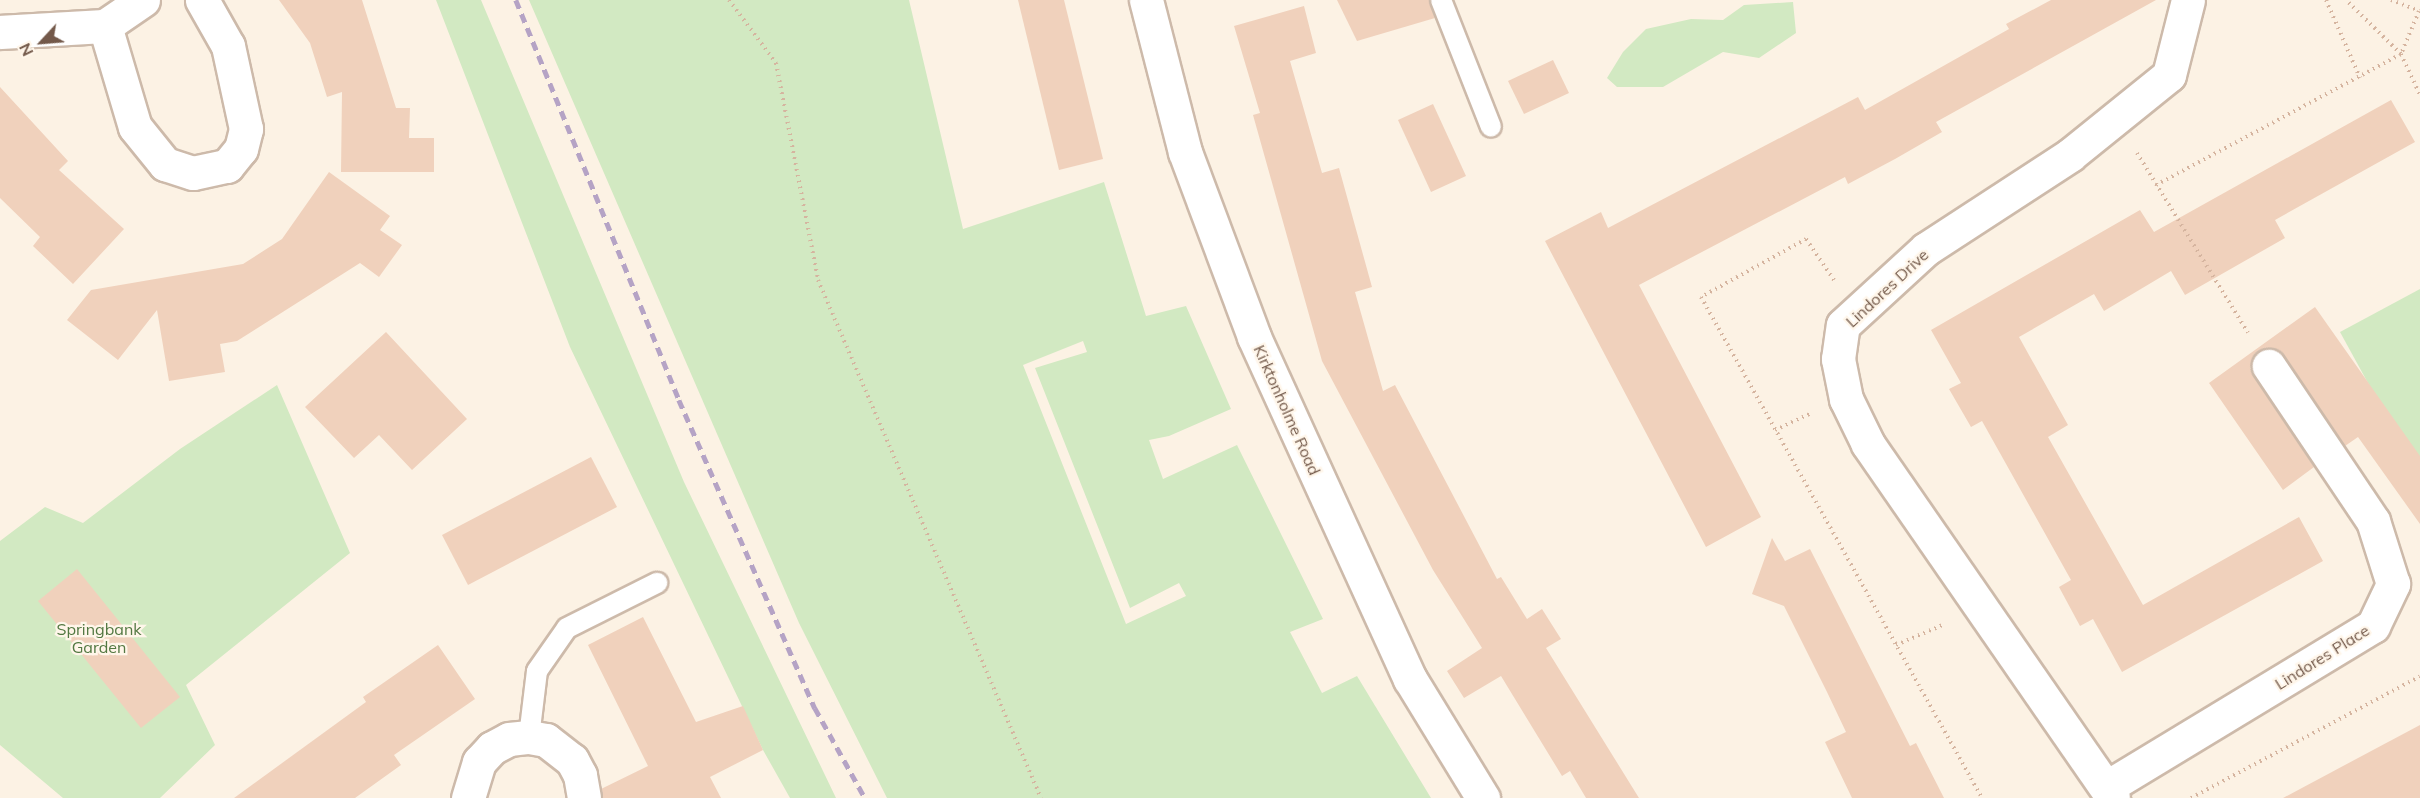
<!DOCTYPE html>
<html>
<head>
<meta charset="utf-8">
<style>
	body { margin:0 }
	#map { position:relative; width:2420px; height:798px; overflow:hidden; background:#fcf2e4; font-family:Mulish,sans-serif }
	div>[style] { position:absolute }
	.green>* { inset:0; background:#d2e9c2 }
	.building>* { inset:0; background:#f0d1bc }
	.path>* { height:4px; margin-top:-2px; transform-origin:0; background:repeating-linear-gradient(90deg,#d5b49f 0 1.5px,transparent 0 6px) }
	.roads { filter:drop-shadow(2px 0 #cdbaaa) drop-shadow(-2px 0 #cdbaaa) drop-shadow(0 2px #cdbaaa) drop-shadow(0 -2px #cdbaaa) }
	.lane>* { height:20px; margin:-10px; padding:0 10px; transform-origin:10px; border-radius:10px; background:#fff }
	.street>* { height:33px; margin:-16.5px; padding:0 16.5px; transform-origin:16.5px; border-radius:16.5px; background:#fff }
	.secondary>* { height:33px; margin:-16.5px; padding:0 16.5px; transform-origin:16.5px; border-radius:16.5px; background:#fff }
	.rail>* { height:4.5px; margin-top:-2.25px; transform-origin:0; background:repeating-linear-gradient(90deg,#b5a3c5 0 9px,transparent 0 15px) }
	span { translate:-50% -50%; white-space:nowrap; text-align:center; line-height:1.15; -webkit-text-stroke:4.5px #fff6ea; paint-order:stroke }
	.street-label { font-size:16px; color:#73594a }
	.park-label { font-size:16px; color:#537842 }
	.north { position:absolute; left:12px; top:12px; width:60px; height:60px; -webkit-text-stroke:4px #fff6ea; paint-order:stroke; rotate:244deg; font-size:16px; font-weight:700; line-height:24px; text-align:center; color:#73594a }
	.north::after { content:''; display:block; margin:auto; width:21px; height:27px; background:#73594a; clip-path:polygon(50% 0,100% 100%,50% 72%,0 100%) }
</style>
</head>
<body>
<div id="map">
	<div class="green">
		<i style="clip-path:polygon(436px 0,481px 0,684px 482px,836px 798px,790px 798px,763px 750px,570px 347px)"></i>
		<i style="clip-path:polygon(evenodd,529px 0,909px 0,963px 229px,1104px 182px,1146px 316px,1186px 306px,1231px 409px,1169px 436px,1149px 440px,1163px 479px,1237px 445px,1323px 619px,1290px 632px,1322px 693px,1357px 676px,1431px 798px,887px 798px,799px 623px,529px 0,1083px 341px,1087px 352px,1035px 368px,1130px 608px,1179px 583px,1186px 596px,1126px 624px,1023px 365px,1083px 341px)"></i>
		<i style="clip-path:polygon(1793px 2px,1796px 33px,1759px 58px,1723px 52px,1663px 87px,1617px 87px,1607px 78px,1623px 52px,1646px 29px,1691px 19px,1723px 20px,1744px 5px)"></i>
		<i style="clip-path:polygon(2420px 289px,2420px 478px,2340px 332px)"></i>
		<i style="clip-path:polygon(277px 385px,350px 553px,186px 685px,215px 745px,160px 798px,63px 798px,0 745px,0 541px,45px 507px,83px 523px,180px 449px)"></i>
	</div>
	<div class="building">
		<i style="clip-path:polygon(279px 0,362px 0,396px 108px,410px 108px,409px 138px,434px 138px,434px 172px,341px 172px,342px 92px,327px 97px,310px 43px)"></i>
		<i style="clip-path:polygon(1018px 0,1064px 0,1103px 159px,1059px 170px)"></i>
		<i style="clip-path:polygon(1337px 0,1429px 0,1435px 18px,1357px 41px)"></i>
		<i style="clip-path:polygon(2051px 0,2156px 0,1936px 122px,1942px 132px,1895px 159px,1848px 184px,1845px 177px,1639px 285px,1761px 517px,1706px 547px,1545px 241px,1601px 212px,1608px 228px,1858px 97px,1865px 110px,2009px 29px,2006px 24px)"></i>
		<i style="clip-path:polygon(1304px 6px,1316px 53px,1290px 61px,1322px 173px,1339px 168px,1372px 287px,1355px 292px,1383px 391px,1395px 385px,1497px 579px,1501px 577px,1527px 619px,1542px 609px,1561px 639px,1546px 648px,1639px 798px,1586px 798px,1570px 771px,1562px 776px,1501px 676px,1464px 698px,1447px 671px,1482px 648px,1433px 570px,1322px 361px,1253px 115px,1260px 113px,1234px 26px)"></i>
		<i style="clip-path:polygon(1553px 60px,1569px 93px,1524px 114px,1508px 81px)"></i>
		<i style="clip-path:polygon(0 87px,68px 161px,59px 170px,124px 229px,73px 284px,33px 246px,40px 237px,0 198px)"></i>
		<i style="clip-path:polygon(2391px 100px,2415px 142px,2275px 220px,2285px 238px,2185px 295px,2171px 271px,2104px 311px,2094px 294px,2019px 337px,2068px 425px,2048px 437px,2143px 605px,2299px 517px,2323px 561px,2122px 672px,2093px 619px,2080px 626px,2059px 587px,2071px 580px,1982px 421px,1971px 427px,1949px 389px,1961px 383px,1931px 330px,2140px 210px,2154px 232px)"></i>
		<i style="clip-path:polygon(1433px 104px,1466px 176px,1431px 192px,1398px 120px)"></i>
		<i style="clip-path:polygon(329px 172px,390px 216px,380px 230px,402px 245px,379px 277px,360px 263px,237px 341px,220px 344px,225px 372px,169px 381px,157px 310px,118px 360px,67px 320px,91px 290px,243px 264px,282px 239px)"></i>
		<i style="clip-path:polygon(2315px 307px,2420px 456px,2420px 524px,2358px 437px,2345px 446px,2278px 350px,2259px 350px,2250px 368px,2314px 467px,2283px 490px,2209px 383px)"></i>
		<i style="clip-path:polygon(386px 332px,467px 419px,412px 470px,379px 435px,354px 458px,305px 407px)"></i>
		<i style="clip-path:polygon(591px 457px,617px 507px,468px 585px,442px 535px)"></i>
		<i style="clip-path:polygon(1772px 538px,1785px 561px,1810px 549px,1910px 746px,1916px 743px,1944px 798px,1852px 798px,1825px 742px,1846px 732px,1827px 692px,1784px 606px,1752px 594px)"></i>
		<i style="clip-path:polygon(77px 569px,180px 697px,141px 728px,38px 601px)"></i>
		<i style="clip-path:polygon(643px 617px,696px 722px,743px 706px,763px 750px,710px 777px,721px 798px,602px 798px,601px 789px,648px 766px,588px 645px)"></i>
		<i style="clip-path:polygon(438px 645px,475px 699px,394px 755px,401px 765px,355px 798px,234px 798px,366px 702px,363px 697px)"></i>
		<i style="clip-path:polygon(2420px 725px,2420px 798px,2283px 798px)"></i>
	</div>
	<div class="path">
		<i style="left:729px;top:0;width:79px;rotate:53.3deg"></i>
		<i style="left:776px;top:63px;width:221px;rotate:79deg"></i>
		<i style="left:818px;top:280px;width:564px;rotate:66.71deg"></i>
		<i style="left:2326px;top:0;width:85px;rotate:66.4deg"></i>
		<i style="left:2391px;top:0;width:30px;rotate:21deg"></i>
		<i style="left:2419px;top:11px;width:47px;rotate:112.7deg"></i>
		<i style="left:2401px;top:54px;width:45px;rotate:65.1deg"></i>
		<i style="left:2137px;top:153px;width:211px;rotate:58.3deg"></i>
		<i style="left:2156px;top:185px;width:278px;rotate:-28.1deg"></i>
		<i style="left:2401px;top:54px;width:77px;rotate:-135.5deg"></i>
		<i style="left:1834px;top:280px;width:50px;rotate:-124.3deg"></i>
		<i style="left:1806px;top:239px;width:120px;rotate:151.1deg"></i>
		<i style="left:1701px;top:297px;width:574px;rotate:60.71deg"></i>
		<i style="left:1775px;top:430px;width:38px;rotate:-25deg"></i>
		<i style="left:1896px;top:645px;width:53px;rotate:-23.2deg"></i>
		<i style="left:2191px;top:798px;width:259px;rotate:-28deg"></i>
	</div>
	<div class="roads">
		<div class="lane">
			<i style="left:1441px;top:0;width:136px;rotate:68.5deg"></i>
			<i style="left:529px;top:737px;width:66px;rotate:-83.1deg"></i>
			<i style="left:537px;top:671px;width:52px;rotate:-55.1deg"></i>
			<i style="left:567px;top:628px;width:101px;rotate:-26.6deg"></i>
		</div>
		<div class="street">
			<i style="left:143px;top:0;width:46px;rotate:145.6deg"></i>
			<i style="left:105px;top:26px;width:105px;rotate:73.5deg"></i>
			<i style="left:135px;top:127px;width:48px;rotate:51deg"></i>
			<i style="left:165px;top:164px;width:29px;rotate:18deg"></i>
			<i style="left:193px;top:173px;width:35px;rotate:-12deg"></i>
			<i style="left:227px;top:166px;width:22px;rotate:-51deg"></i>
			<i style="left:241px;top:149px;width:21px;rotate:-76deg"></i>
			<i style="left:246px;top:129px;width:85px;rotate:-102.2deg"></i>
			<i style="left:228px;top:46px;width:53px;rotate:-119.5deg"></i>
			<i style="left:0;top:32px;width:105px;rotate:-3.3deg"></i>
			<i style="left:2107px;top:787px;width:311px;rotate:-31.2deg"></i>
			<i style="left:2373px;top:626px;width:47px;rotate:-64.5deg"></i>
			<i style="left:2393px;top:584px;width:66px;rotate:-107.6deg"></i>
			<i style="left:2373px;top:521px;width:187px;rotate:-123.9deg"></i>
			<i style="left:468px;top:798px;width:38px;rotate:-73deg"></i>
			<i style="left:479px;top:762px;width:19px;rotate:-47deg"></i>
			<i style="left:492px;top:748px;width:19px;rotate:-28deg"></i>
			<i style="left:509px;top:739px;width:20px;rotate:-6deg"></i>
			<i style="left:529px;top:737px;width:17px;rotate:10deg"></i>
			<i style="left:546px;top:740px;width:33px;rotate:38deg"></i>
			<i style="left:572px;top:760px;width:17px;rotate:62deg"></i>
			<i style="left:580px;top:775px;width:23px;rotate:80deg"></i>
			<i style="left:2113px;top:798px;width:431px;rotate:-124.7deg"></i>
			<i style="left:1868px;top:444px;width:50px;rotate:-116.1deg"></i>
			<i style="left:1846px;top:399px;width:41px;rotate:-101.3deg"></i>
			<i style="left:1838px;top:359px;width:34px;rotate:-82deg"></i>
			<i style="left:1843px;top:325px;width:113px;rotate:-42.5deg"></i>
			<i style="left:1926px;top:249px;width:172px;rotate:-33.1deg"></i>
			<i style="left:2070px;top:155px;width:127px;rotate:-38.9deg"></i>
			<i style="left:2169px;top:75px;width:77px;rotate:-75.8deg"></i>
		</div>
		<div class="secondary">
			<i style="left:1146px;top:0;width:157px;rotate:75.6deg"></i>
			<i style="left:1185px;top:152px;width:197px;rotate:69.5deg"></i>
			<i style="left:1254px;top:337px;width:376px;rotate:65.5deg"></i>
			<i style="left:1410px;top:679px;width:140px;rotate:58.5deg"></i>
		</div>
	</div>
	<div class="rail">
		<i style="left:516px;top:0;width:432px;rotate:67.8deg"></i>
		<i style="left:679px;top:400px;width:337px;rotate:66.2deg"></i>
		<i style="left:815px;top:708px;width:103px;rotate:60.9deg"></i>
	</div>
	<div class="street-label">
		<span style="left:1887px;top:288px;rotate:-43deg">Lindores Drive</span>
		<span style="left:1287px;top:410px;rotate:66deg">Kirktonholme Road</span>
		<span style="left:2322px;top:657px;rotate:-32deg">Lindores Place</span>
	</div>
	<div class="park-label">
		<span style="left:99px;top:638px">Springbank<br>Garden</span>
	</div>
	<div class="north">N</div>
</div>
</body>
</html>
